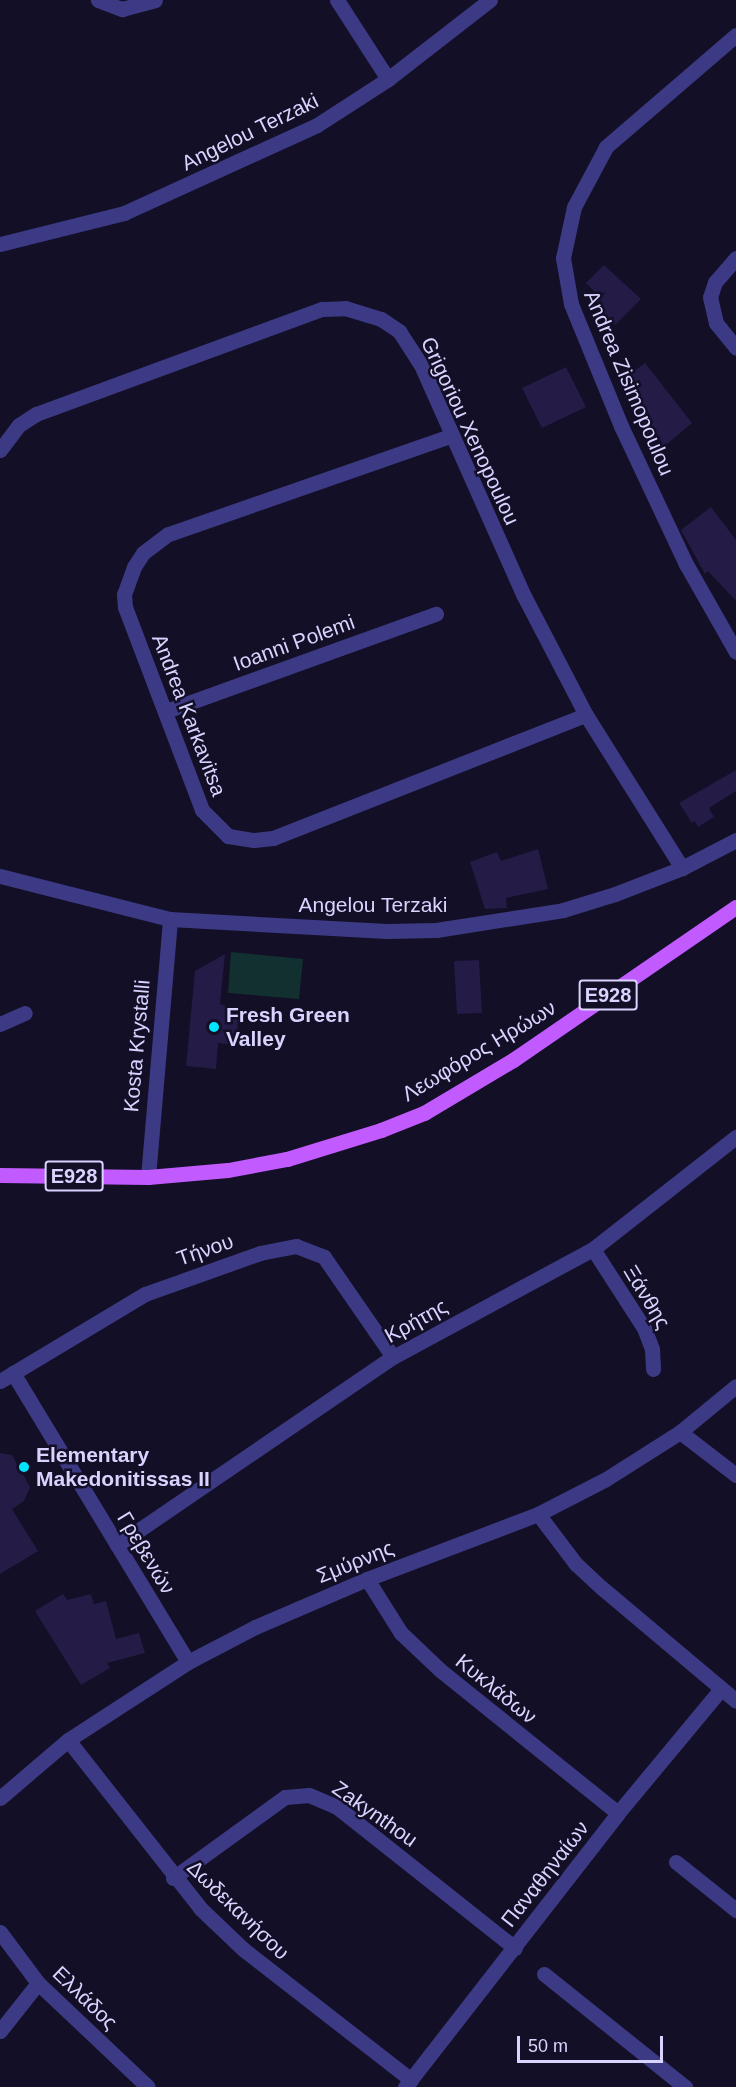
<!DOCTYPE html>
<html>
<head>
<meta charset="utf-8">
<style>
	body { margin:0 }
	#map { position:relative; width:736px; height:2087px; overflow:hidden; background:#130f26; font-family:Arial,sans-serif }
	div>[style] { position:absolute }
	.green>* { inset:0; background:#12302f }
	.building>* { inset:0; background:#241b47 }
	.minor>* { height:15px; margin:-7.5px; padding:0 7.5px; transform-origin:7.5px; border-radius:7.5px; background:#3d3a85 }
	.major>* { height:15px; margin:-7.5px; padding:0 7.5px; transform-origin:7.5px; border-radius:7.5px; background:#c25bff }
	.dots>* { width:16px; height:16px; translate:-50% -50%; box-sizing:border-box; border:3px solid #130f26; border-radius:50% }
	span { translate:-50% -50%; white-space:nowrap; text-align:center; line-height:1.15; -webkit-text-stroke:5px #130f26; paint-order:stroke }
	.shield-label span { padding:2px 4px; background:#130f26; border:2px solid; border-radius:4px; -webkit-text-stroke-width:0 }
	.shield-label { font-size:20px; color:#d9d4ff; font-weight:700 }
	.street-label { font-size:21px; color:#d9d4ff }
	.poi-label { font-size:21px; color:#d9d4ff; font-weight:700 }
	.left { translate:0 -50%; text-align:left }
	.scale { position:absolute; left:517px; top:2036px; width:146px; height:27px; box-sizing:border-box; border:3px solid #d9d4ff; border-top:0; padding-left:8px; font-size:18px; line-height:21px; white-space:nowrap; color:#d9d4ff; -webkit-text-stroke:4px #130f26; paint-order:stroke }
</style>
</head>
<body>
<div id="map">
	<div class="green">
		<i style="clip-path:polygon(231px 952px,303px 959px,299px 999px,228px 993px)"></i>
	</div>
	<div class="building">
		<i style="clip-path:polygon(604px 265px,641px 299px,615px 325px,587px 298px,594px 291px,586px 283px)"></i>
		<i style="clip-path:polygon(645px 363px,692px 423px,660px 450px,638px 423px,644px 418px,618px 383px)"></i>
		<i style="clip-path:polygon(566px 367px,586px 407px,542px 428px,522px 388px)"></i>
		<i style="clip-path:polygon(711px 507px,736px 540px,736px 601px,708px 571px,705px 574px,681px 530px)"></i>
		<i style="clip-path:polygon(736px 770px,736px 791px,709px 808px,714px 817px,698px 827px,695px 821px,692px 823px,679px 803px)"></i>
		<i style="clip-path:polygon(538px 849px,548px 889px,506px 898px,507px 908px,485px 909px,470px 862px,497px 852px,501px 861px)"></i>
		<i style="clip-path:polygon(225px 954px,220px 1004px,239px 1011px,236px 1045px,218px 1043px,216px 1069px,186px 1066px,195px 971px)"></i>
		<i style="clip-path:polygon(479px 960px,482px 1013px,457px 1014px,454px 961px)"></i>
		<i style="clip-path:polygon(0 1453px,12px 1455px,30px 1487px,24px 1501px,12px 1509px,38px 1551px,0 1574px)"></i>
		<i style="clip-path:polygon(63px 1594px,67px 1600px,91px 1594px,94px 1604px,106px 1601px,116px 1639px,139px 1633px,145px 1653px,107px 1663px,110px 1668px,81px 1685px,35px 1611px)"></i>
	</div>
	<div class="minor">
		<i style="left:98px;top:0;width:26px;rotate:21deg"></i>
		<i style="left:122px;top:9px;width:34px;rotate:-15deg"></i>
		<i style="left:337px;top:0;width:94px;rotate:57.2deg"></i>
		<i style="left:736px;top:35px;width:172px;rotate:139.3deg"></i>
		<i style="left:606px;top:147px;width:68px;rotate:118.1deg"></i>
		<i style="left:574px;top:207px;width:52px;rotate:102.2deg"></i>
		<i style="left:563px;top:258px;width:47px;rotate:80.1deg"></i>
		<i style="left:571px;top:304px;width:132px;rotate:67.7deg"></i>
		<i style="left:621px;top:426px;width:153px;rotate:64.8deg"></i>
		<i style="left:686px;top:564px;width:101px;rotate:60.4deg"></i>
		<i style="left:0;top:244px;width:128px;rotate:-14deg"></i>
		<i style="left:124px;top:213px;width:212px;rotate:-24.5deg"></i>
		<i style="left:317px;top:125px;width:85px;rotate:-32.9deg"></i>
		<i style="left:388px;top:79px;width:129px;rotate:-37.8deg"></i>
		<i style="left:736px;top:258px;width:32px;rotate:131deg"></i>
		<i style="left:715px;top:282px;width:16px;rotate:108deg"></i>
		<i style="left:710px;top:297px;width:27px;rotate:77deg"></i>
		<i style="left:716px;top:323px;width:32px;rotate:51deg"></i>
		<i style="left:450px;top:436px;width:299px;rotate:160.8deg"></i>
		<i style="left:168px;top:534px;width:31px;rotate:143deg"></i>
		<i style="left:143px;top:553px;width:17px;rotate:123deg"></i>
		<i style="left:134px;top:567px;width:29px;rotate:110deg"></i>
		<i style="left:124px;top:594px;width:13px;rotate:86deg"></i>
		<i style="left:125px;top:607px;width:217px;rotate:69.2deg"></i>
		<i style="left:202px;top:810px;width:37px;rotate:45deg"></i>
		<i style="left:228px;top:836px;width:26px;rotate:9deg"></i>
		<i style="left:254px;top:840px;width:19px;rotate:-6deg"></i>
		<i style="left:273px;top:838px;width:336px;rotate:-21.5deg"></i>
		<i style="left:0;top:450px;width:31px;rotate:-53deg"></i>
		<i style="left:19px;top:425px;width:20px;rotate:-33deg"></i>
		<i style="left:36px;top:414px;width:305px;rotate:-20.2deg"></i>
		<i style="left:322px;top:309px;width:23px;rotate:-2deg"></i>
		<i style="left:345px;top:308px;width:38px;rotate:17deg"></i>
		<i style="left:381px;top:319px;width:22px;rotate:34deg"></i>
		<i style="left:399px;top:331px;width:40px;rotate:57.1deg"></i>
		<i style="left:421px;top:365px;width:253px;rotate:66deg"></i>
		<i style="left:524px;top:596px;width:134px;rotate:62.5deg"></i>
		<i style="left:586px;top:715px;width:181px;rotate:57.9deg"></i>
		<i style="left:166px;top:711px;width:287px;rotate:-19.8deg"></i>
		<i style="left:0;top:876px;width:175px;rotate:14.2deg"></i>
		<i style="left:170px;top:919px;width:217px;rotate:3.2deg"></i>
		<i style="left:387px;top:931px;width:49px;rotate:-1.2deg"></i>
		<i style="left:436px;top:930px;width:129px;rotate:-8.9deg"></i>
		<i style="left:563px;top:910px;width:54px;rotate:-17.1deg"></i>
		<i style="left:615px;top:894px;width:72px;rotate:-21.2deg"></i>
		<i style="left:682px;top:868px;width:61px;rotate:-27.4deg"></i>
		<i style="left:0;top:1024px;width:27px;rotate:-24deg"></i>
		<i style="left:148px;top:1177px;width:259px;rotate:-85.1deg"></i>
		<i style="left:593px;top:1249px;width:94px;rotate:57.2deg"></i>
		<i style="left:644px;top:1328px;width:22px;rotate:69deg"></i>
		<i style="left:652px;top:1349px;width:20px;rotate:87deg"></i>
		<i style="left:13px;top:1373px;width:338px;rotate:58.8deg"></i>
		<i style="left:0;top:1381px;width:169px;rotate:-31deg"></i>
		<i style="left:145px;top:1294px;width:122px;rotate:-19.6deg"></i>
		<i style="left:260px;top:1253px;width:37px;rotate:-11deg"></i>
		<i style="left:296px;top:1246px;width:30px;rotate:21deg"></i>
		<i style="left:324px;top:1257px;width:121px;rotate:55.4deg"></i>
		<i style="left:680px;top:1432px;width:71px;rotate:37.5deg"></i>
		<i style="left:538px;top:1514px;width:63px;rotate:52.8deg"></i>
		<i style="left:576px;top:1564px;width:35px;rotate:43deg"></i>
		<i style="left:602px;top:1588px;width:175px;rotate:40.1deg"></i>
		<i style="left:117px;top:1545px;width:334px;rotate:-34.3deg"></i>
		<i style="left:393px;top:1357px;width:227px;rotate:-28.4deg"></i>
		<i style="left:593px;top:1249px;width:182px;rotate:-38.1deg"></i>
		<i style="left:367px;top:1579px;width:64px;rotate:57.8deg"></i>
		<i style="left:401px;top:1633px;width:54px;rotate:43.5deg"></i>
		<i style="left:440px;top:1670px;width:228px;rotate:38.8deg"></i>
		<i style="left:68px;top:1740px;width:215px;rotate:51.8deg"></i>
		<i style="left:201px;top:1909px;width:58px;rotate:43.6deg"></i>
		<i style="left:243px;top:1949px;width:213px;rotate:37.9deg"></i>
		<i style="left:0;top:1798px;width:89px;rotate:-40.5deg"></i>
		<i style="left:68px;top:1740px;width:143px;rotate:-33deg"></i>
		<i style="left:188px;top:1662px;width:76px;rotate:-27.6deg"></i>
		<i style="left:255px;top:1627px;width:122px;rotate:-23.2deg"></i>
		<i style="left:367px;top:1579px;width:183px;rotate:-20.8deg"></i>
		<i style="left:538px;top:1514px;width:76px;rotate:-27.2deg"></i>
		<i style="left:606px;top:1479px;width:88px;rotate:-32.4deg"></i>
		<i style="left:680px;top:1432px;width:72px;rotate:-39.4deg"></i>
		<i style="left:676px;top:1862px;width:77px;rotate:38.7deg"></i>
		<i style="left:173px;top:1878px;width:138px;rotate:-35.9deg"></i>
		<i style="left:285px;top:1797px;width:24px;rotate:-5deg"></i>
		<i style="left:309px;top:1795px;width:30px;rotate:23deg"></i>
		<i style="left:337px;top:1807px;width:227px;rotate:38.4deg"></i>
		<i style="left:0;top:1932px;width:64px;rotate:53.3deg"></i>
		<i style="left:38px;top:1983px;width:151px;rotate:43.4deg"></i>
		<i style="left:544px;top:1974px;width:181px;rotate:38.7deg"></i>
		<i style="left:0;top:2031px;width:61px;rotate:-51.6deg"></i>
		<i style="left:405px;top:2087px;width:347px;rotate:-52.1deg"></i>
		<i style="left:618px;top:1813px;width:161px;rotate:-50.3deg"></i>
	</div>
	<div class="major">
		<i style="left:0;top:1175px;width:148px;rotate:0.8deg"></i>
		<i style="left:148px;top:1177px;width:80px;rotate:-5deg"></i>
		<i style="left:228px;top:1170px;width:60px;rotate:-10.6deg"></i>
		<i style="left:287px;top:1159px;width:98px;rotate:-17.1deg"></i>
		<i style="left:381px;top:1130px;width:46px;rotate:-21.6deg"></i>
		<i style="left:424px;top:1113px;width:104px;rotate:-30.8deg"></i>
		<i style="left:513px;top:1060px;width:270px;rotate:-34.5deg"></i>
	</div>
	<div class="dots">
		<i style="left:214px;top:1027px;background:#00e5ff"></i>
		<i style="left:24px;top:1467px;background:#00e5ff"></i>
	</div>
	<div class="shield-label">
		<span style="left:608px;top:995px">E928</span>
		<span style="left:74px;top:1176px">E928</span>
	</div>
	<div class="street-label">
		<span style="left:250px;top:132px;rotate:-26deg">Angelou Terzaki</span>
		<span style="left:629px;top:383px;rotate:67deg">Andrea Zisimopoulou</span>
		<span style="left:470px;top:431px;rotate:65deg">Grigoriou Xenopoulou</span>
		<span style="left:294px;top:643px;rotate:-20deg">Ioanni Polemi</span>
		<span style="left:189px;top:715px;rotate:69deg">Andrea Karkavitsa</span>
		<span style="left:373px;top:905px">Angelou Terzaki</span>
		<span style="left:137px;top:1046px;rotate:-85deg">Kosta Krystalli</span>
		<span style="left:479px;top:1051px;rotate:-31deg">Λεωφόρος Ηρώων</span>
		<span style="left:205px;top:1250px;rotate:-19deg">Τήνου</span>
		<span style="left:647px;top:1297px;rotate:59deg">Ξάνθης</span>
		<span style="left:416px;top:1321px;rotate:-29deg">Κρήτης</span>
		<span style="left:146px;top:1553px;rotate:59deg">Γρεβενών</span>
		<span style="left:355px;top:1562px;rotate:-22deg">Σμύρνης</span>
		<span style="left:496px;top:1689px;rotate:39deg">Κυκλάδων</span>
		<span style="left:375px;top:1814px;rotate:35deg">Zakynthou</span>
		<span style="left:545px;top:1874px;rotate:-52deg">Παναθηναίων</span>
		<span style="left:238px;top:1910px;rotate:44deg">Δωδεκανήσου</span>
		<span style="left:85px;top:1998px;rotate:44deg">Ελλάδος</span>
	</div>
	<div class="poi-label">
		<span class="left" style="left:226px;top:1027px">Fresh Green<br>Valley</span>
		<span class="left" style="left:36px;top:1467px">Elementary<br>Makedonitissas II</span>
	</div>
	<div class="scale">50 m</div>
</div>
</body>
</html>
